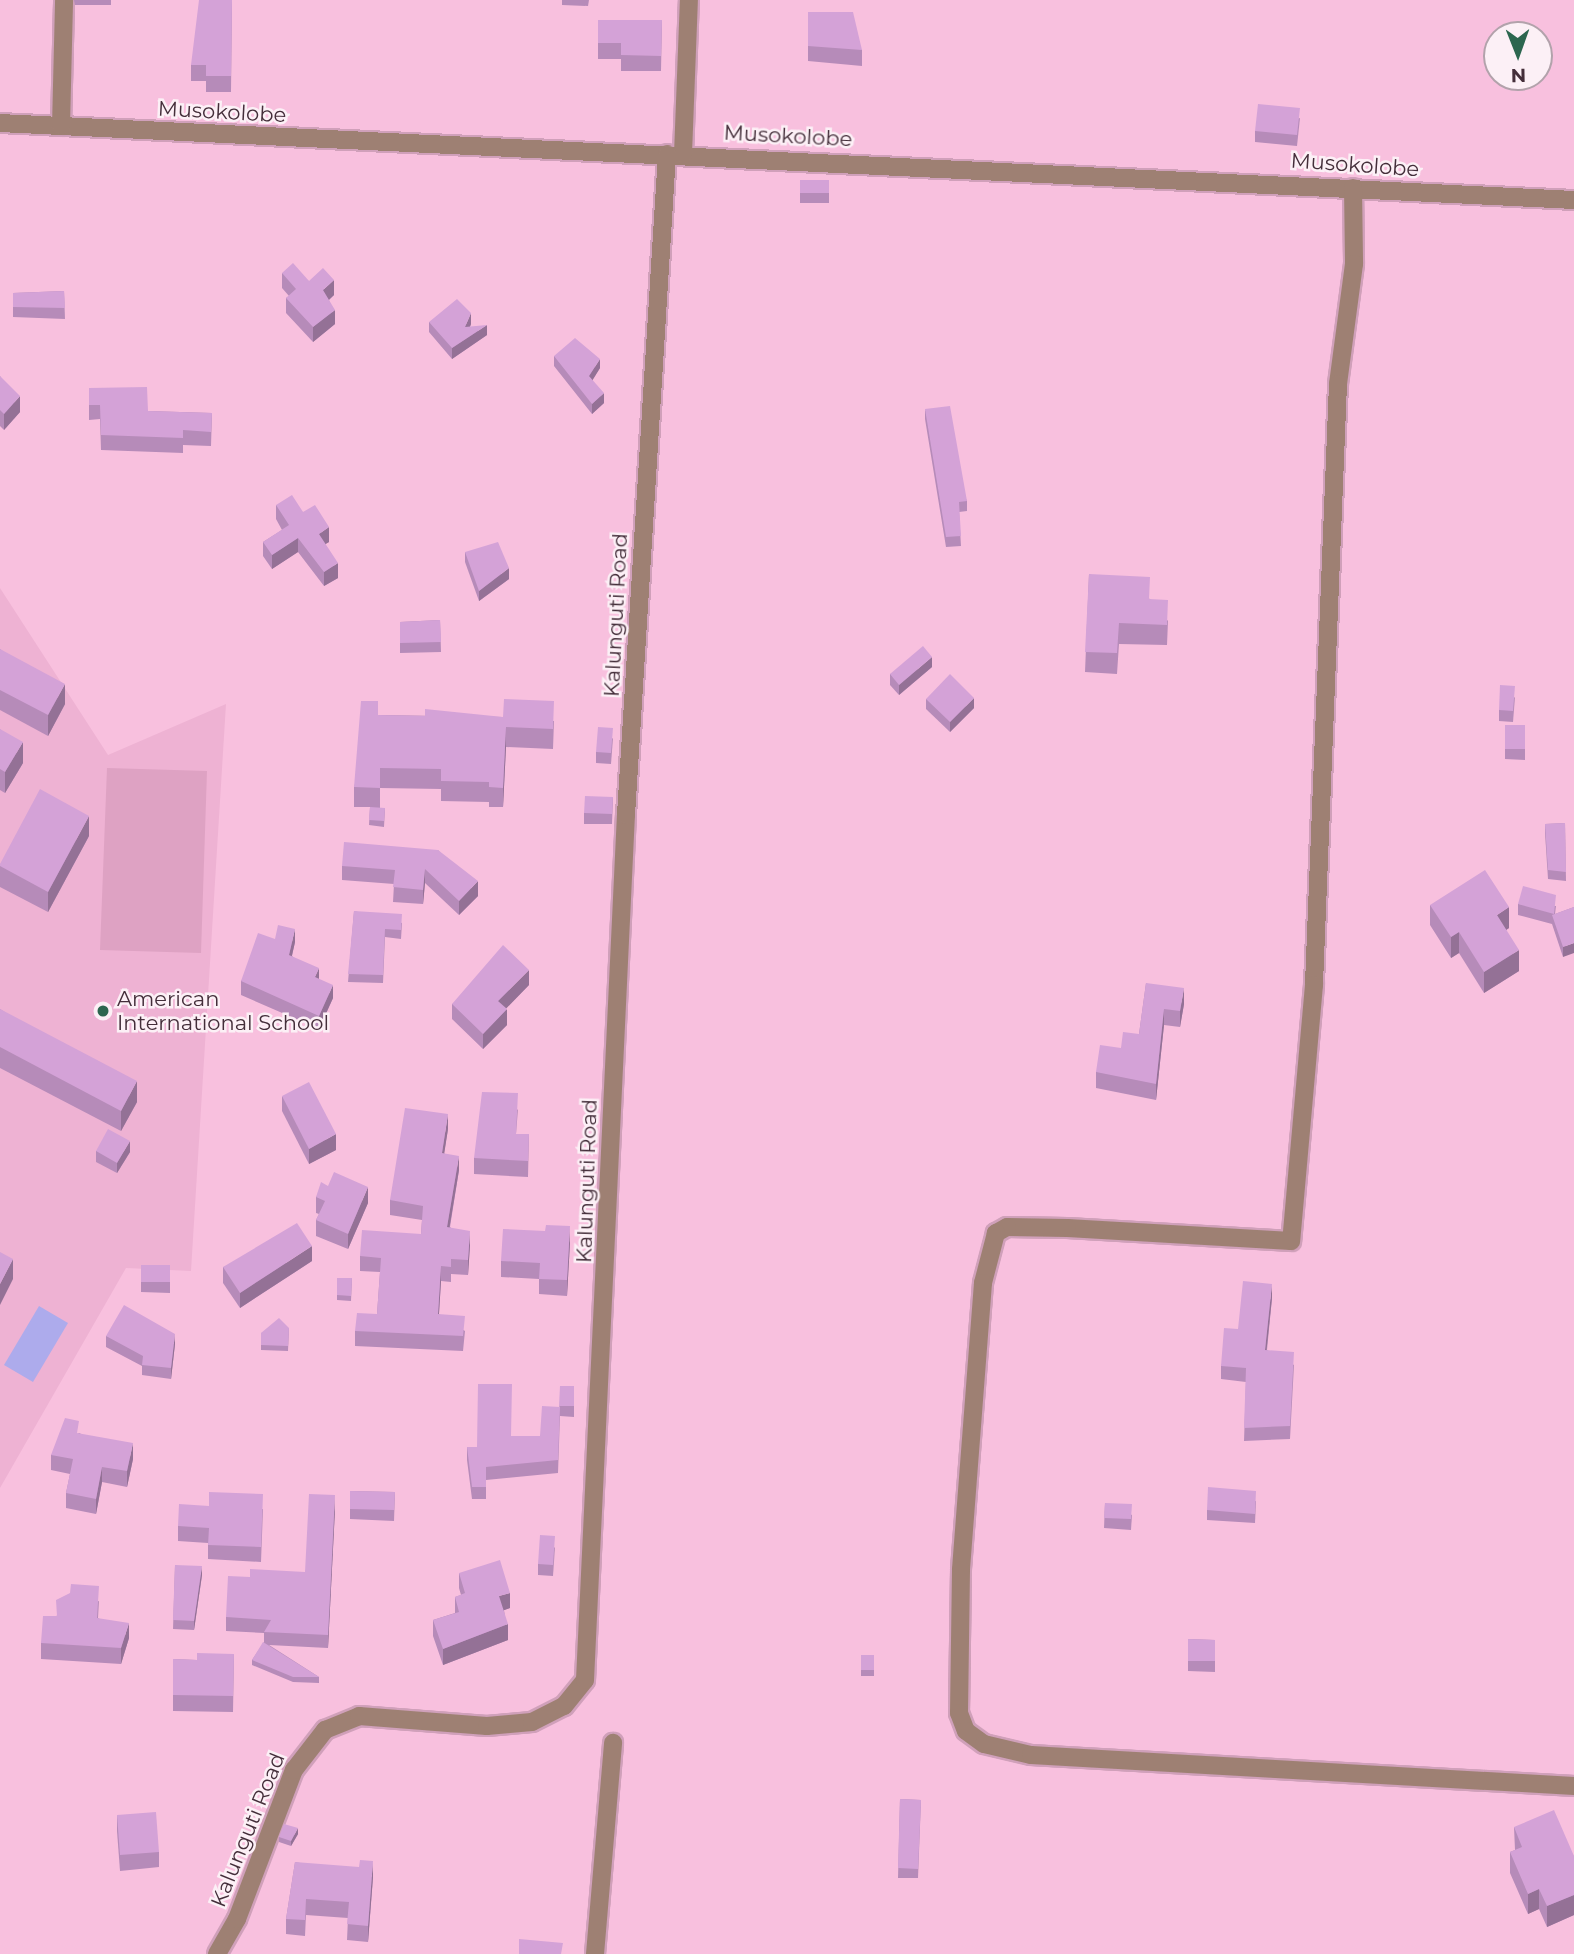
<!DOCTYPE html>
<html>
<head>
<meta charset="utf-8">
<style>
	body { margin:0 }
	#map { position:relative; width:1574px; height:1954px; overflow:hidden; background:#f8c0de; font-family:Montserrat,sans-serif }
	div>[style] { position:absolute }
	.built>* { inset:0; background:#eeb2d3 }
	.green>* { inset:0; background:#dea2c3 }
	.water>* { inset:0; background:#adabec }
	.roads { filter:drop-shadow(2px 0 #d0a0ba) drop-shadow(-2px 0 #d0a0ba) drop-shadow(0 2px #d0a0ba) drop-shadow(0 -2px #d0a0ba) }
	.minor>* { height:18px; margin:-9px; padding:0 9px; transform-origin:9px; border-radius:9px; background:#9e8073 }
	.wall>* { inset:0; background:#b68bb9 }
	.shaded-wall>* { inset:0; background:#947196 }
	.building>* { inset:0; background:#d4a2d7 }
	.dots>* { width:19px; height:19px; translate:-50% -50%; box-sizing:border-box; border:4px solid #fcf0f6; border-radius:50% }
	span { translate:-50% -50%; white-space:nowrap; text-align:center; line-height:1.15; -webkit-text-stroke:5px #fcf0f6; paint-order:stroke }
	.street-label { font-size:21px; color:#442e3a }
	.poi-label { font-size:21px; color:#442e3a }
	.left { translate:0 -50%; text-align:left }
	.north { position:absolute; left:1483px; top:21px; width:70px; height:70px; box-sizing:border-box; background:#fcf0f6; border:2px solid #b2a2ab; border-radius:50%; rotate:179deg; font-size:19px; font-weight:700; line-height:28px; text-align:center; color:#442e3a }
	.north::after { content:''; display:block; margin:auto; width:24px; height:32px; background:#2c664f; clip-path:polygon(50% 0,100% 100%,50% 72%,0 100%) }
</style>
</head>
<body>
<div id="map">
	<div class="built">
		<i style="clip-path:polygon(0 588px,108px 755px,226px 704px,191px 1271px,126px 1268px,0 1488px)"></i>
	</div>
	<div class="green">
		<i style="clip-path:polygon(107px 768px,207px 771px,201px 953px,100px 950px)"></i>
	</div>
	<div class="water">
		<i style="clip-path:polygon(39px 1306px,68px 1323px,33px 1382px,4px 1365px)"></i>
	</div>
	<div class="roads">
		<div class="minor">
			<i style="left:0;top:123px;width:1576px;rotate:2.8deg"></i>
			<i style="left:61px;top:126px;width:126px;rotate:-88.6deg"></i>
			<i style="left:683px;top:154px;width:154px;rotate:-87.8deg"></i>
			<i style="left:1353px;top:188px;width:76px;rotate:89.2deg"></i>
			<i style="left:1354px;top:264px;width:121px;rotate:97.6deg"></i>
			<i style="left:1338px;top:384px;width:601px;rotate:92.29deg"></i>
			<i style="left:1314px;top:985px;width:257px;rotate:95.1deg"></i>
			<i style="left:1291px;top:1241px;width:224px;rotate:-176.7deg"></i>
			<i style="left:1067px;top:1228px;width:60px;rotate:-179deg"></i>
			<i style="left:1007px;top:1227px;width:13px;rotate:151deg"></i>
			<i style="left:996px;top:1233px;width:52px;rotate:104.6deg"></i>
			<i style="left:983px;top:1283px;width:288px;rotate:94.4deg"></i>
			<i style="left:961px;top:1570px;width:143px;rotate:90.8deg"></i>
			<i style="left:959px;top:1713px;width:19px;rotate:69deg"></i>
			<i style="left:966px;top:1731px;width:22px;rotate:36deg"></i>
			<i style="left:984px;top:1744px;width:48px;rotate:13.2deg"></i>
			<i style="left:1031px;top:1755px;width:544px;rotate:3.27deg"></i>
			<i style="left:217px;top:1954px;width:40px;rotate:-60.3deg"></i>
			<i style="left:237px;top:1919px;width:160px;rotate:-69.1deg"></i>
			<i style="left:294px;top:1770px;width:51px;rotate:-52.2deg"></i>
			<i style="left:325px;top:1730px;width:37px;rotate:-22deg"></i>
			<i style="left:359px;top:1716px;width:128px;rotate:4.5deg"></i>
			<i style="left:487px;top:1726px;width:45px;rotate:-5.1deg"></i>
			<i style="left:532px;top:1722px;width:36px;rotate:-27deg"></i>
			<i style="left:564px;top:1706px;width:33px;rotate:-51deg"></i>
			<i style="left:585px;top:1680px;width:866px;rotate:-87.29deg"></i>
			<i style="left:626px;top:815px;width:662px;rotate:-86.45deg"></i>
			<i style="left:595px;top:1954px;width:212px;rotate:-85.1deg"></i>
		</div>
	</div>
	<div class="wall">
		<i style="clip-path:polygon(74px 0,111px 0,111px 5px,75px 5px)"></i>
		<i style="clip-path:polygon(232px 0,231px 92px,206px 92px,206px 81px,191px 81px,191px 65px)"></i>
		<i style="clip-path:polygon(562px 0,589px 0,588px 6px,562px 5px)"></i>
		<i style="clip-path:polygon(808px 12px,862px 50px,862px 66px,808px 61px)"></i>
		<i style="clip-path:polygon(598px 20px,662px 20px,661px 71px,621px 71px,621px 59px,598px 59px)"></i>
		<i style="clip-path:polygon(1300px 118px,1297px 146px,1255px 142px,1255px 131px)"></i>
		<i style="clip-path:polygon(800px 180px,829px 180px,829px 203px,800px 203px)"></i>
		<i style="clip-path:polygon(282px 273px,309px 281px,334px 295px,329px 300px,335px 324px,313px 342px,286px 313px,286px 298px,289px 296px,282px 288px)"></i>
		<i style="clip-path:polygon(64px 291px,65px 319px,13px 317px,13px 293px)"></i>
		<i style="clip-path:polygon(429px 322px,471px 324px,470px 327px,487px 335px,452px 359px,429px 332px)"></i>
		<i style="clip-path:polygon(554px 356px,600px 368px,592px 380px,604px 403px,592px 414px,554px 366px)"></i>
		<i style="clip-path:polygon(0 376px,20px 412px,4px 430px,0 426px)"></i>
		<i style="clip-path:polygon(89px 388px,148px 411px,212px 413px,211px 446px,183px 445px,183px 453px,101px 450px,100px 419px,89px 420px)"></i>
		<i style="clip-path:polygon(925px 409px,967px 501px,967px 511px,959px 512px,961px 546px,946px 547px,925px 419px)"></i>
		<i style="clip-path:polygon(276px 505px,303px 512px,329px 542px,325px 544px,338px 578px,324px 586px,298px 552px,272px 569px,263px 556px,263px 542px,282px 530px,276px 519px)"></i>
		<i style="clip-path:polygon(465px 552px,509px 579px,479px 601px,465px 562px)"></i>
		<i style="clip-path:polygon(1089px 574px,1150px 599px,1168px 621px,1167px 645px,1119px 644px,1117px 674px,1085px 672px)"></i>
		<i style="clip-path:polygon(440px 620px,441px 652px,400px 653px,400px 622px)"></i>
		<i style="clip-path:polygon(0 649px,65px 704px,48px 736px,0 710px)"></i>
		<i style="clip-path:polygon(932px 667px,899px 695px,890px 685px,890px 674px)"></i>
		<i style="clip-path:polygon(1515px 697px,1513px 722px,1499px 721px,1499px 710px)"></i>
		<i style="clip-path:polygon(926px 699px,974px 708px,950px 732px,926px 709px)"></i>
		<i style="clip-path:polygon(378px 715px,503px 717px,554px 721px,553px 749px,506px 747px,503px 807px,489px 807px,489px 802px,441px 801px,441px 789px,380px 788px,380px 808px,385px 808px,384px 827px,369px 825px,370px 807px,354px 807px,354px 787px)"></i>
		<i style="clip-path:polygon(1525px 725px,1525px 760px,1505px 759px,1505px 749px)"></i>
		<i style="clip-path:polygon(0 729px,23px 763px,5px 793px,0 790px)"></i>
		<i style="clip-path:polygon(613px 738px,611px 764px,596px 763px,596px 752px)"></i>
		<i style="clip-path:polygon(613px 797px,612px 824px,584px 824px,584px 813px)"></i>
		<i style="clip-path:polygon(1565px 823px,1566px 881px,1548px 879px,1545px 833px,1545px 824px)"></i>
		<i style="clip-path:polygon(89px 836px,48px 912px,0 887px,0 864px)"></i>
		<i style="clip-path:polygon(438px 850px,478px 896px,459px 915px,425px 883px,423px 904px,393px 902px,394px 884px,342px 880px,342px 866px)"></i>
		<i style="clip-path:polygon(1518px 904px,1556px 906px,1555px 914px,1574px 907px,1563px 957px,1552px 924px,1518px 915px)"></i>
		<i style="clip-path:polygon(1430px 905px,1509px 928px,1506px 930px,1519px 971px,1484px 993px,1459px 953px,1451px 958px,1430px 925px)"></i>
		<i style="clip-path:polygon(354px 911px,402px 923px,401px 939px,385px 937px,383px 983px,348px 982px)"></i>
		<i style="clip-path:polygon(275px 939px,295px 942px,292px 956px,319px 979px,333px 998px,319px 1029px,241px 995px,241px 981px)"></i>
		<i style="clip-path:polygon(1146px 983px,1184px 1004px,1180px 1027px,1164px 1025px,1156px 1100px,1096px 1088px,1096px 1072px,1121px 1048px,1139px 1034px)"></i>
		<i style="clip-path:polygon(529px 985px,506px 1008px,507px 1025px,483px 1049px,452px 1019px,452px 1004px)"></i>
		<i style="clip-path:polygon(0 1009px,137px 1102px,121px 1131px,0 1068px)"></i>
		<i style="clip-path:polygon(282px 1096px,336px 1150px,309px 1164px,282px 1111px)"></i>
		<i style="clip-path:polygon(518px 1109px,516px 1134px,529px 1134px,528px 1177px,474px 1174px,474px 1158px)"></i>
		<i style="clip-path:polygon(448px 1129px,444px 1153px,459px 1170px,450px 1227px,470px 1245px,468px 1275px,451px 1274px,451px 1282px,441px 1281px,439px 1314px,465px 1331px,463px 1351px,355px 1346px,355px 1331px,377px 1314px,380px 1272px,360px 1271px,360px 1256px,421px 1234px,422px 1220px,390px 1215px,390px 1200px)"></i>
		<i style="clip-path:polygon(96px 1151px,130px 1152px,117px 1173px,96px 1162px)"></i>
		<i style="clip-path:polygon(328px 1186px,368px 1203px,348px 1249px,316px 1236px,316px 1220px,319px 1214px,316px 1213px,316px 1197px)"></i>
		<i style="clip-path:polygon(570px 1242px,567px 1296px,539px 1294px,539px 1279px,501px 1277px,501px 1261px)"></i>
		<i style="clip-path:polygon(312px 1261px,240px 1308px,223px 1283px,223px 1267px)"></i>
		<i style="clip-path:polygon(141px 1265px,170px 1265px,170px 1293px,141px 1292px)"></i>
		<i style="clip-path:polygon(337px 1278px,352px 1278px,351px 1301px,337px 1300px)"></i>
		<i style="clip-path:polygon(1272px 1298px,1267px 1350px,1294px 1365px,1290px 1439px,1244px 1441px,1246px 1382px,1221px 1379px,1221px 1366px,1238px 1329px)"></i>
		<i style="clip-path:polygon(289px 1328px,288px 1351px,261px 1350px,261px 1333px)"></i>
		<i style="clip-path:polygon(106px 1336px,175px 1344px,171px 1379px,142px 1375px,142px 1366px,106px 1347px)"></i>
		<i style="clip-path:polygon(574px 1386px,574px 1417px,560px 1416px,558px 1473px,486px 1480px,486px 1499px,472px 1499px,467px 1460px,467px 1447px,477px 1447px,511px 1436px,540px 1436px,559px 1407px)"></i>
		<i style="clip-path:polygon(79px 1433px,133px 1459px,127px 1487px,102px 1482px,96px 1514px,66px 1508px,66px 1493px,70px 1474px,51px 1470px,51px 1455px)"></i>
		<i style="clip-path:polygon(350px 1491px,395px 1492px,394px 1521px,350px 1519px)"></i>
		<i style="clip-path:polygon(1256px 1501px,1255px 1523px,1207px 1520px,1207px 1510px)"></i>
		<i style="clip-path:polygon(1105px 1503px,1132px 1515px,1131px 1530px,1104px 1528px)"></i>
		<i style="clip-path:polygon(263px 1509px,261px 1562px,208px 1559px,208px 1543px,178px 1541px,178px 1526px)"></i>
		<i style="clip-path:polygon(335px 1509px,328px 1648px,269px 1645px,319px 1677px,319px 1683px,293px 1682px,252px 1665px,252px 1660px,264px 1642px,264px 1633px,226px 1631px,226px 1617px,250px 1577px,305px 1572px)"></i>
		<i style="clip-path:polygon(555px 1547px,553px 1576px,538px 1575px,538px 1564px)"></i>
		<i style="clip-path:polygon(175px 1565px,202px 1575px,194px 1630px,173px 1629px)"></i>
		<i style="clip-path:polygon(459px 1573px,510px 1608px,504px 1610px,508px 1640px,443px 1665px,433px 1636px,433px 1620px,455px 1613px,455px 1597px,461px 1595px,459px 1588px)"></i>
		<i style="clip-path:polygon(99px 1601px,98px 1618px,129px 1638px,121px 1664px,41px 1659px,41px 1643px,56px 1616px)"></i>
		<i style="clip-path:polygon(1188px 1639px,1215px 1640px,1215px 1672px,1188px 1671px)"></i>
		<i style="clip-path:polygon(234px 1654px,233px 1712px,173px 1711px,173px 1659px,197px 1660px)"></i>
		<i style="clip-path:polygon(861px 1655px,874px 1655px,874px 1676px,861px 1676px)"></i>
		<i style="clip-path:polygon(900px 1799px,921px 1800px,918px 1878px,898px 1878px)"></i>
		<i style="clip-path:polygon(117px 1815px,159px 1852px,159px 1867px,120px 1871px,117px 1831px)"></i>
		<i style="clip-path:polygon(1514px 1827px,1574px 1856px,1574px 1915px,1547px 1927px,1539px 1909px,1528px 1914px,1510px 1873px,1510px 1852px,1515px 1850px)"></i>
		<i style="clip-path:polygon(298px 1834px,291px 1846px,279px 1842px,279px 1837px)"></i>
		<i style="clip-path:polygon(295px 1862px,373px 1877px,368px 1942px,347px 1940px,348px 1918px,306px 1915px,305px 1936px,286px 1934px,286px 1919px)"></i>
	</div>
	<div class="shaded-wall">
		<i style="clip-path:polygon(334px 280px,334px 295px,323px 305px,323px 290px)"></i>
		<i style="clip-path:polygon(335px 310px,335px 324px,313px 342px,313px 327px)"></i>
		<i style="clip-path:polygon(471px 313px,471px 324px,465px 338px,465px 327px)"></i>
		<i style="clip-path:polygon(487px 325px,487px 335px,452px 359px,452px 348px)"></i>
		<i style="clip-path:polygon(600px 359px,600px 368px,589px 386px,589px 376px)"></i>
		<i style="clip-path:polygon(604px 393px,604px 403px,592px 414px,592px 404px)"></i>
		<i style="clip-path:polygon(20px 396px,20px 412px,4px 430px,4px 414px)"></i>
		<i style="clip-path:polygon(329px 527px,329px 542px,319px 548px,319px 534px)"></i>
		<i style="clip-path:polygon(298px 538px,298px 552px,272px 569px,272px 555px)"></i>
		<i style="clip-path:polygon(338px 563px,338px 578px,324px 586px,324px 572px)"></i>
		<i style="clip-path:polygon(509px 568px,509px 579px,479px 601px,479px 591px)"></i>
		<i style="clip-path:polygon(932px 657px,932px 667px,899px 695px,899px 685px)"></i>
		<i style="clip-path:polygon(65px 684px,65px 704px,48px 736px,48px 715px)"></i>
		<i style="clip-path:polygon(974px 698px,974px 708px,950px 732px,950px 722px)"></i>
		<i style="clip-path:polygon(506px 727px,506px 747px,503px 807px,503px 788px)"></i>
		<i style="clip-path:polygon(23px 742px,23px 763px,5px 793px,5px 772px)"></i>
		<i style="clip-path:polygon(89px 816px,89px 836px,48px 912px,48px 892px)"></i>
		<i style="clip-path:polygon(425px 869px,425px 883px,423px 904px,423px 890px)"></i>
		<i style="clip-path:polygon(478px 881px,478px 896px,459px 915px,459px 901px)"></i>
		<i style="clip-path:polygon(1509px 907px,1509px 928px,1497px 936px,1497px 915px)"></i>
		<i style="clip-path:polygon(295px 929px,295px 942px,289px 968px,289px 955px)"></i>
		<i style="clip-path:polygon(1459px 932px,1459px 953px,1451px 958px,1451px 937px)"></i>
		<i style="clip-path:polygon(1574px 943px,1574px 953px,1563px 957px,1563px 947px)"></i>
		<i style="clip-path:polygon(1519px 950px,1519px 971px,1484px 993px,1484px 972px)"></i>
		<i style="clip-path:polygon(319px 968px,319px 981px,315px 977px)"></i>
		<i style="clip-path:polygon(529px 970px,529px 985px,498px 1017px,498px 1001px)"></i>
		<i style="clip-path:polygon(333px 985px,333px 998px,319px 1029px,319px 1016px)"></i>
		<i style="clip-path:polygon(1184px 988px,1184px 1004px,1180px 1027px,1180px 1011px)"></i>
		<i style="clip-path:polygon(507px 1009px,507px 1025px,483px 1049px,483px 1034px)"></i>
		<i style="clip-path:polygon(1164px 1009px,1164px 1025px,1156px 1100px,1156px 1084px)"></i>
		<i style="clip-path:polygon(137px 1081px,137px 1102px,121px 1131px,121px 1111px)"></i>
		<i style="clip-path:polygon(448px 1114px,448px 1129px,442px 1168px,442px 1153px)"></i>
		<i style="clip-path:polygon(336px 1134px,336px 1150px,309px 1164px,309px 1149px)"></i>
		<i style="clip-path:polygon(130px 1141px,130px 1152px,117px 1173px,117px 1163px)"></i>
		<i style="clip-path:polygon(459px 1156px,459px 1170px,447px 1242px,447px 1227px)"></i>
		<i style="clip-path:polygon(368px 1187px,368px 1203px,348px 1249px,348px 1234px)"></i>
		<i style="clip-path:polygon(570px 1226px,570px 1242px,567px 1296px,567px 1280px)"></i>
		<i style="clip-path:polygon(470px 1231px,470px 1245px,468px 1275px,468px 1260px)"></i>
		<i style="clip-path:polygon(312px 1246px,312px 1261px,240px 1308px,240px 1293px)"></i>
		<i style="clip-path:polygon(13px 1259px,13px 1279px,0 1305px,0 1284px)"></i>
		<i style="clip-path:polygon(441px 1266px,441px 1281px,438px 1329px,438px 1314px)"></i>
		<i style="clip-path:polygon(1272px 1284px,1272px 1298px,1265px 1364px,1265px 1350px)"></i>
		<i style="clip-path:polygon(175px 1334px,175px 1344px,171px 1379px,171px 1368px)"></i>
		<i style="clip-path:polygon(133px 1443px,133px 1459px,127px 1487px,127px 1471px)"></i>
		<i style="clip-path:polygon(102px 1467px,102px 1482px,96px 1514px,96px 1499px)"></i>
		<i style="clip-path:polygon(335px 1495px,335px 1509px,328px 1648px,328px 1635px)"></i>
		<i style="clip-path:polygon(202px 1566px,202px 1575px,194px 1630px,194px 1621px)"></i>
		<i style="clip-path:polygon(510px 1593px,510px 1608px,499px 1612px,499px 1596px)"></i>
		<i style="clip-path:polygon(129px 1623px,129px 1638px,121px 1664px,121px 1648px)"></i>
		<i style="clip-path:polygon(508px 1624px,508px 1640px,443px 1665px,443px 1649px)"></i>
		<i style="clip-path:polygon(298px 1828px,298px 1834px,291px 1846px,291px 1841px)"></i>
		<i style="clip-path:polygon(373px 1861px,373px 1877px,368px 1942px,368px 1926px)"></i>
		<i style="clip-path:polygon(1539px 1889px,1539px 1909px,1528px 1914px,1528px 1894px)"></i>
		<i style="clip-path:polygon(1574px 1895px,1574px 1915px,1547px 1927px,1547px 1906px)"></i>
	</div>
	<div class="building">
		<i style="clip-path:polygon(199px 0,232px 0,231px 76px,206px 76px,206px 65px,191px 65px)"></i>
		<i style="clip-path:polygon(808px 12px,853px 12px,862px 50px,808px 46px)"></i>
		<i style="clip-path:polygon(598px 20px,662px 20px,661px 56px,621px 55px,621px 43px,598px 43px)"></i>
		<i style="clip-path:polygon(1258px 104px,1300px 108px,1297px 135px,1255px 131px)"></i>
		<i style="clip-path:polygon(800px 180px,829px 180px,829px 193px,800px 193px)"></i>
		<i style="clip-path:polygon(293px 263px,309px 281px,323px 268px,334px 280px,323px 290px,335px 310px,313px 327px,286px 298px,296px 289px,282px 273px)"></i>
		<i style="clip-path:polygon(64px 291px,65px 308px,13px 307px,13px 293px)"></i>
		<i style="clip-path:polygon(457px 299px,471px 313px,465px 327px,487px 325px,452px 348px,429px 322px)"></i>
		<i style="clip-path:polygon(575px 338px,600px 359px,589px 376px,604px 393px,592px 404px,554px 356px)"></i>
		<i style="clip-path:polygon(0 376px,20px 396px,4px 414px,0 410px)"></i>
		<i style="clip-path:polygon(147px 387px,148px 411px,212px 413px,211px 432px,183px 430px,183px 438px,101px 435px,100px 405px,89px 405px,89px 388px)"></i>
		<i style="clip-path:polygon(950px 406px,967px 501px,959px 502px,961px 536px,946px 537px,925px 409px)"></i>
		<i style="clip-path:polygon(292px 495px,303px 512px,315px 505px,329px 527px,319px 534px,338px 563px,324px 572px,298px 538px,272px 555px,263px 542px,289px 525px,276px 505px)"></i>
		<i style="clip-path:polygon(498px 542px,509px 568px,479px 591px,465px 552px)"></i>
		<i style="clip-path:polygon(1089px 574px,1150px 577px,1149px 599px,1168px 600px,1167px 625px,1119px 623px,1117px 653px,1085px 652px)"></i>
		<i style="clip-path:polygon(440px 620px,441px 642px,400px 643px,400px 622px)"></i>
		<i style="clip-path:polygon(923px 646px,932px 657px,899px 685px,890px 674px)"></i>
		<i style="clip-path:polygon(0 649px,65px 684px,48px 715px,0 690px)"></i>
		<i style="clip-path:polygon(950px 674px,974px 698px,950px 722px,926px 699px)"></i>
		<i style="clip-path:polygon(1500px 685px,1515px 686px,1513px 711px,1499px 710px)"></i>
		<i style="clip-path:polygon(504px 699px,554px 701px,553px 729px,506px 727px,503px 788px,489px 787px,489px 782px,441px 781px,441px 769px,380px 768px,380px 788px,354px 787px,361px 701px,378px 701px,378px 715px,425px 716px,425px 709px,503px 717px)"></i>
		<i style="clip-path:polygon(1505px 725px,1525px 725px,1525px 749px,1505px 749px)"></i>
		<i style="clip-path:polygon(598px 727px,613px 728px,611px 753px,596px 752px)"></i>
		<i style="clip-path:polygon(0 729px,23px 742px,5px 772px,0 769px)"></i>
		<i style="clip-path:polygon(40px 789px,89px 816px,48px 892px,0 866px,0 864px)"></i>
		<i style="clip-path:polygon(585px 796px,613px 797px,612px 814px,584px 813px)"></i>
		<i style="clip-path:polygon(370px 807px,385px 808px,384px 821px,369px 820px)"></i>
		<i style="clip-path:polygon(1565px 823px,1566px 872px,1548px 870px,1545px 824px)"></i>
		<i style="clip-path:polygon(344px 842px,438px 850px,478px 881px,459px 901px,425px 869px,423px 890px,393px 887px,395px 870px,342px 866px)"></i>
		<i style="clip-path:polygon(1485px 870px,1509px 907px,1497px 915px,1519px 950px,1484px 972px,1459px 932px,1451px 937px,1430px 905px)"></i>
		<i style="clip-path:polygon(1523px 886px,1556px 895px,1554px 914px,1518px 904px)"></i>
		<i style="clip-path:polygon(1574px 907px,1574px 943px,1563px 947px,1552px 915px)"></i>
		<i style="clip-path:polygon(354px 911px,402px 914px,401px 930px,385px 929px,383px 975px,348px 974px)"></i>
		<i style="clip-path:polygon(278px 925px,295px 929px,289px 955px,319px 968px,315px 977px,333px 985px,319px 1016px,241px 981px,258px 933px,275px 939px)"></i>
		<i style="clip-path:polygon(503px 945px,529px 970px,498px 1001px,507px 1009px,483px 1034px,452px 1004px)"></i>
		<i style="clip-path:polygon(1146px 983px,1184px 988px,1180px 1011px,1164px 1009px,1156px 1084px,1096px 1072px,1100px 1045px,1121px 1048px,1123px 1032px,1139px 1034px)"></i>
		<i style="clip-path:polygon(0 1009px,137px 1081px,121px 1111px,0 1047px)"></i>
		<i style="clip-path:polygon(309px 1082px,336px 1134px,309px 1149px,282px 1096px)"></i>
		<i style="clip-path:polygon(482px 1092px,518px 1093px,516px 1134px,529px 1134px,528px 1161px,474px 1158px)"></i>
		<i style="clip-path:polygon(405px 1108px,448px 1114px,442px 1153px,459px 1156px,447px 1227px,470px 1231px,468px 1260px,451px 1259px,451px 1267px,441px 1266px,438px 1314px,465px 1316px,463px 1336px,355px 1331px,357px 1313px,377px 1314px,381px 1258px,360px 1256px,362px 1230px,421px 1234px,423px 1206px,390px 1200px)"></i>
		<i style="clip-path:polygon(108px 1129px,130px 1141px,117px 1163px,96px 1151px)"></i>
		<i style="clip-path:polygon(334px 1172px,368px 1187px,348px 1234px,316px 1220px,325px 1201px,316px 1197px,321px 1182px,328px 1186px)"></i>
		<i style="clip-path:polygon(297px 1223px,312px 1246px,240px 1293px,223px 1267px)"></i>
		<i style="clip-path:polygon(546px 1225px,570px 1226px,567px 1280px,539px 1279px,540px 1263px,501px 1261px,503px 1229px,545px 1231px)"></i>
		<i style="clip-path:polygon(0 1252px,13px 1259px,0 1284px)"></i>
		<i style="clip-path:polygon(141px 1265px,170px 1265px,170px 1282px,141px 1282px)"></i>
		<i style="clip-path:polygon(337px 1278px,352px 1278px,351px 1296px,337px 1295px)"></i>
		<i style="clip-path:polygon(1243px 1281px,1272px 1284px,1265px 1350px,1294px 1352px,1290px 1426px,1244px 1428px,1246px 1368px,1221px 1366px,1224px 1328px,1238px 1329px)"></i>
		<i style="clip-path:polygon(124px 1305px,175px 1334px,171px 1368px,142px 1365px,143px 1356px,106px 1336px)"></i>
		<i style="clip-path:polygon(279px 1318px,289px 1328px,288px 1346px,261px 1345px,261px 1333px)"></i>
		<i style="clip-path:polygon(478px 1384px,512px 1384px,511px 1436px,540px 1436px,542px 1406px,560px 1407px,558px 1460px,486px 1467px,486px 1487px,472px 1487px,467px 1447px,477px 1447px)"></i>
		<i style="clip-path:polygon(560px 1386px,574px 1386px,574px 1406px,559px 1406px)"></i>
		<i style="clip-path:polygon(65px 1418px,79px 1421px,77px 1433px,133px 1443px,127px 1471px,102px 1467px,96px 1499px,66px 1493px,73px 1459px,51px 1455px)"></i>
		<i style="clip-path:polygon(1208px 1487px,1256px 1491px,1255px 1514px,1207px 1510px)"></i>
		<i style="clip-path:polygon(350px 1491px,395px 1492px,394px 1510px,350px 1509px)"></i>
		<i style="clip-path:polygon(209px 1492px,263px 1494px,261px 1547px,208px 1545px,209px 1528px,178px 1526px,179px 1504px,209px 1506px)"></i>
		<i style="clip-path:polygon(309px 1494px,335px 1495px,328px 1635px,264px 1632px,271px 1620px,226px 1617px,228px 1576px,250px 1577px,250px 1569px,305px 1572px)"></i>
		<i style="clip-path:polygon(1105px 1503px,1132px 1504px,1131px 1519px,1104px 1518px)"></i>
		<i style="clip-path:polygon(540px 1535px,555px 1536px,553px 1565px,538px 1564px)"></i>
		<i style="clip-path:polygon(500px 1560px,510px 1593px,499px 1596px,508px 1624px,443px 1649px,433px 1620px,459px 1612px,455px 1597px,465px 1593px,459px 1573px)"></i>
		<i style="clip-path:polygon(175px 1565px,202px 1566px,194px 1621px,173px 1620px)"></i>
		<i style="clip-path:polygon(71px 1584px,99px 1586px,97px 1618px,129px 1623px,121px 1648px,41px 1643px,43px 1616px,57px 1616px,56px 1600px,70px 1593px)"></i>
		<i style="clip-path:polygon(1188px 1639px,1215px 1640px,1215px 1661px,1188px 1661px)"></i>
		<i style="clip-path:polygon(263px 1642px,319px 1677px,293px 1677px,252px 1660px)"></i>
		<i style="clip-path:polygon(197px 1653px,234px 1654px,233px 1696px,173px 1695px,173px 1659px,197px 1660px)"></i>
		<i style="clip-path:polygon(861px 1655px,874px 1655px,874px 1670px,861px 1670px)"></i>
		<i style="clip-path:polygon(900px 1799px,921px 1800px,918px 1869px,898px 1868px)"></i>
		<i style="clip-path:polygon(1554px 1810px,1574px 1856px,1574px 1895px,1547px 1906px,1539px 1889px,1528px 1894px,1510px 1852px,1522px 1847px,1514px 1827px)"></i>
		<i style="clip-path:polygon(156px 1812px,159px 1852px,120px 1855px,117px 1815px)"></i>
		<i style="clip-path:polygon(284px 1824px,298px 1828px,291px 1841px,279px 1837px)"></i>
		<i style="clip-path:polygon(360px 1860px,373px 1861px,368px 1926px,347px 1924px,349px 1902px,306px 1899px,305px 1920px,286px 1919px,295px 1862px,359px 1867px)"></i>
		<i style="clip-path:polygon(519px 1939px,563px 1943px,561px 1954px,519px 1954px)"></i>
	</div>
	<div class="dots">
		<i style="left:103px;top:1011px;background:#2c664f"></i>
	</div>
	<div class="street-label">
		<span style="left:222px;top:112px;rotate:3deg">Musokolobe</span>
		<span style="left:788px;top:136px;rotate:3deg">Musokolobe</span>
		<span style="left:1355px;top:165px;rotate:4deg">Musokolobe</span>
		<span style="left:616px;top:615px;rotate:-87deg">Kalunguti Road</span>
		<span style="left:587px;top:1181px;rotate:-88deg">Kalunguti Road</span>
		<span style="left:248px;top:1830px;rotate:-68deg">Kalunguti Road</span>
	</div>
	<div class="poi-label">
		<span class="left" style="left:117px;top:1011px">American<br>International School</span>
	</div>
	<div class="north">N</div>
</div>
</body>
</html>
